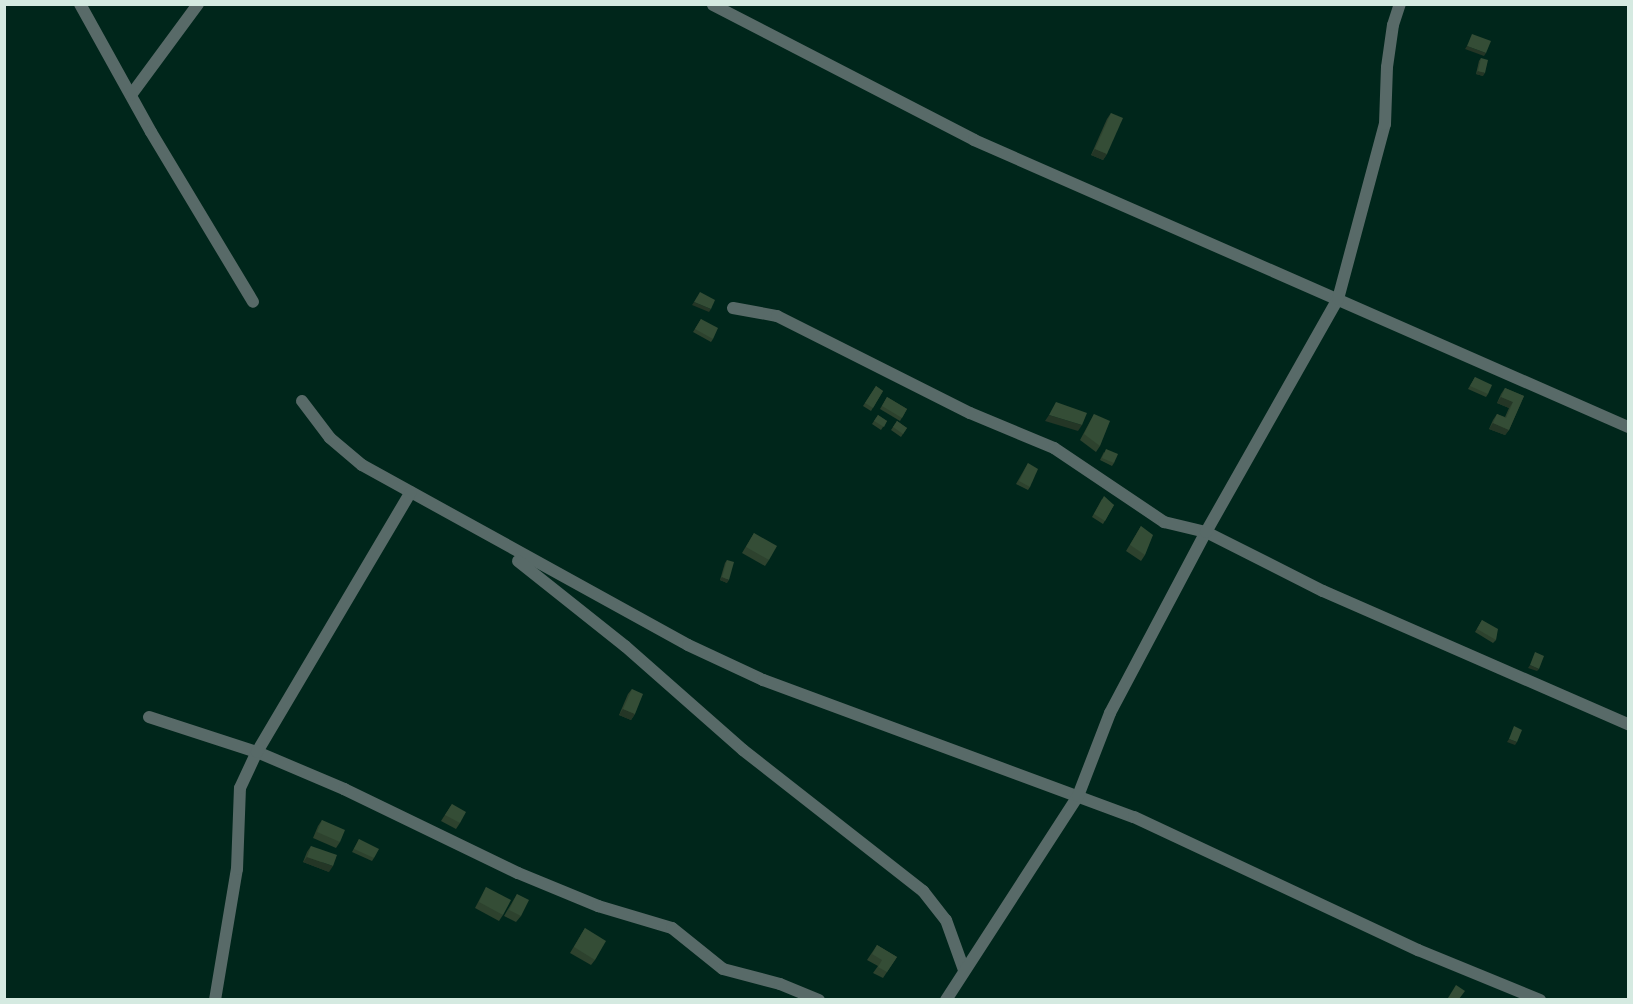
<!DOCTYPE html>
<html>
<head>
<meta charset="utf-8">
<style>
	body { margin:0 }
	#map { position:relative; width:1633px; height:1004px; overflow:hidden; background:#00261b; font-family:Poppins,sans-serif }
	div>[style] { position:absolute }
	.minor>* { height:12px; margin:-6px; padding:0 6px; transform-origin:6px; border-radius:6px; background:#586a68 }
	.wall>* { inset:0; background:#2d422e }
	.shaded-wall>* { inset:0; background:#243626 }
	.building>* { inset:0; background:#344d36 }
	span { translate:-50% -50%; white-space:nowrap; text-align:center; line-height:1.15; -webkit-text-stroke:4.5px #010c07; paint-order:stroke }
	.frame { position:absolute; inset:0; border:6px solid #d5eae1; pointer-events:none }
</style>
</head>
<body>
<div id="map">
	<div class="minor">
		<i style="left:80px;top:4px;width:146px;rotate:61deg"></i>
		<i style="left:151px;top:132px;width:198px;rotate:59deg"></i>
		<i style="left:713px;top:5px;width:294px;rotate:27.3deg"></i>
		<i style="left:974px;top:140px;width:714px;rotate:23.69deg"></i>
		<i style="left:131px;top:95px;width:113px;rotate:-53.6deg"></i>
		<i style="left:733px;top:308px;width:45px;rotate:10.3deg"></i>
		<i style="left:777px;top:316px;width:216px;rotate:26.7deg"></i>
		<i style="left:970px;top:413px;width:91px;rotate:22.6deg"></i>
		<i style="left:1054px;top:448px;width:133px;rotate:33.9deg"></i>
		<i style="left:1164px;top:522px;width:43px;rotate:13.4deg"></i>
		<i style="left:1206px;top:532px;width:131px;rotate:26.8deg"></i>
		<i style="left:1323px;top:591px;width:333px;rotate:23.6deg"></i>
		<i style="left:302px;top:401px;width:46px;rotate:52.9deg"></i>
		<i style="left:330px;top:438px;width:42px;rotate:40.2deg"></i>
		<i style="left:362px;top:465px;width:372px;rotate:28.9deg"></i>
		<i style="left:688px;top:645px;width:83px;rotate:25deg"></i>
		<i style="left:763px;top:680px;width:395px;rotate:20.3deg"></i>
		<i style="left:1134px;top:817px;width:314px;rotate:25.1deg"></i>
		<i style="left:1418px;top:950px;width:132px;rotate:22.3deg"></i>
		<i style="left:518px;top:561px;width:137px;rotate:38.5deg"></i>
		<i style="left:625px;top:646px;width:157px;rotate:41.4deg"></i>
		<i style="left:743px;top:750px;width:229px;rotate:38.1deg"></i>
		<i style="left:923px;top:891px;width:37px;rotate:52deg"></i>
		<i style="left:946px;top:920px;width:53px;rotate:70.2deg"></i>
		<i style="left:149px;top:717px;width:114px;rotate:18deg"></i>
		<i style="left:257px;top:752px;width:95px;rotate:23deg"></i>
		<i style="left:344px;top:789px;width:193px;rotate:25.8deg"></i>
		<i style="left:518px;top:873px;width:87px;rotate:22.4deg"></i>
		<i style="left:598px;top:906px;width:77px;rotate:16.6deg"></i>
		<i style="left:672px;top:928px;width:65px;rotate:38.8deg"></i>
		<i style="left:723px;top:969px;width:59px;rotate:14.7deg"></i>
		<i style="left:780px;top:984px;width:42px;rotate:22.3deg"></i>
		<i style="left:215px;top:1000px;width:133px;rotate:-80.5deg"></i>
		<i style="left:237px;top:869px;width:81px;rotate:-87.9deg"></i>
		<i style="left:240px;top:788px;width:40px;rotate:-65deg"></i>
		<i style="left:257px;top:752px;width:302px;rotate:-59.4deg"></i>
		<i style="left:946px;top:1000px;width:243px;rotate:-57.1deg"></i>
		<i style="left:1078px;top:796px;width:89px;rotate:-68.9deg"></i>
		<i style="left:1110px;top:713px;width:205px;rotate:-62.1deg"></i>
		<i style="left:1206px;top:532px;width:268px;rotate:-60.5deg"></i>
		<i style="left:1338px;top:299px;width:181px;rotate:-75deg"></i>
		<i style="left:1385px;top:124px;width:57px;rotate:-88deg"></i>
		<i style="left:1387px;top:67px;width:42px;rotate:-81.9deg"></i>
		<i style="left:1393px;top:25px;width:22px;rotate:-72deg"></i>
	</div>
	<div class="wall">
		<i style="clip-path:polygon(1481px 58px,1483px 76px,1476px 74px,1479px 61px)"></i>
		<i style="clip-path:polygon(1111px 113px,1107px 154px,1103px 160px,1091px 155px,1107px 119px)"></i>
		<i style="clip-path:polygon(701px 319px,713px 339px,711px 342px,693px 332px)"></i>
		<i style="clip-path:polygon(1475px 377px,1488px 394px,1486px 397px,1468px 389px)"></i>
		<i style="clip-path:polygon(876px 386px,883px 391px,871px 411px,863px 406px)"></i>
		<i style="clip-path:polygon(1505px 388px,1524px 396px,1509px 430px,1505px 435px,1489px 429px,1493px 420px,1497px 414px,1505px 417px,1509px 408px,1497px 403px,1501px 394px)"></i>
		<i style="clip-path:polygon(887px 397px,907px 409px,900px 421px,880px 409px)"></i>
		<i style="clip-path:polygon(1094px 414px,1100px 446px,1096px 452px,1080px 440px)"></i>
		<i style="clip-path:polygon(878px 415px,887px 421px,881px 430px,872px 424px)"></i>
		<i style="clip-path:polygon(897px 421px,907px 428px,901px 437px,891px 430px)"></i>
		<i style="clip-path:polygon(1104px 452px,1114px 463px,1112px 466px,1100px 460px)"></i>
		<i style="clip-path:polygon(1028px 463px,1030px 487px,1028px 490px,1016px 484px)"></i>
		<i style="clip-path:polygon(1102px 499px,1114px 505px,1103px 524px,1092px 517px)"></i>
		<i style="clip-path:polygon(1141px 526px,1145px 555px,1141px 561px,1126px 551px)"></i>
		<i style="clip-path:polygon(754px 533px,769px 560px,765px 566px,742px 553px)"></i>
		<i style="clip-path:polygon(727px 560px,727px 583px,720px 580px,725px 563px)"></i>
		<i style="clip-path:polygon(1482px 620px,1496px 640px,1493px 643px,1475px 632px)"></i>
		<i style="clip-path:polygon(632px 689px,635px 714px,631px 720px,619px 715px,628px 694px)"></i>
		<i style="clip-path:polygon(452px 804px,460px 823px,456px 829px,441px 821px)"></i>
		<i style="clip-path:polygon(322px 820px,340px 842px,336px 848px,313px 838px,318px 826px)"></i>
		<i style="clip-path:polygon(359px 839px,374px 858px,372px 861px,352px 852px)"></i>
		<i style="clip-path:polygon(311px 846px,329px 872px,303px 862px,307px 852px)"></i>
		<i style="clip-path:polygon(486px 887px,503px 915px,499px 921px,475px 908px)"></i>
		<i style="clip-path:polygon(517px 894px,521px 916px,516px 922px,504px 916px)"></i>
		<i style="clip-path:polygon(585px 928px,595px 960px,591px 965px,570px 953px)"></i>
		<i style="clip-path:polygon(877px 945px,897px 957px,883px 978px,873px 973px,878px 966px,867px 960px)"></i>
	</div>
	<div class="shaded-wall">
		<i style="clip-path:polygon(1467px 46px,1486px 53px,1484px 56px,1465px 49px)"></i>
		<i style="clip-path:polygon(1478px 71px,1485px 73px,1483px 76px,1476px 74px)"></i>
		<i style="clip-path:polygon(1095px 149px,1107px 154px,1103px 160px,1091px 155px)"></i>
		<i style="clip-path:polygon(694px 302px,711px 309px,709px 312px,692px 305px)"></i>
		<i style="clip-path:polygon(1501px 397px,1513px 402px,1509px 408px,1497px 403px)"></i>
		<i style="clip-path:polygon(1049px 415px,1082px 425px,1078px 431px,1045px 421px)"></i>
		<i style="clip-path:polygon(1493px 423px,1509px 430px,1505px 435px,1489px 429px)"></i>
		<i style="clip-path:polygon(722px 577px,729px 580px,727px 583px,720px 580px)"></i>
		<i style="clip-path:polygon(1530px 665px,1539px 669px,1537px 671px,1528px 668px)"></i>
		<i style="clip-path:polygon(623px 709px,635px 714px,631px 720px,619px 715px)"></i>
		<i style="clip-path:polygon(1509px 739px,1517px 742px,1515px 745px,1507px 742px)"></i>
		<i style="clip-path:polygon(307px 857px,333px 866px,329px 872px,303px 862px)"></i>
	</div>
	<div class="building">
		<i style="clip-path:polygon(1472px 34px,1491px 41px,1486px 53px,1467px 46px)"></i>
		<i style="clip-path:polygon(1481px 58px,1488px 60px,1485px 73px,1478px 71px)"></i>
		<i style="clip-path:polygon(1111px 113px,1123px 118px,1107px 154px,1095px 149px)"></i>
		<i style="clip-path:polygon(700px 292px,715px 300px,711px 309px,694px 302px)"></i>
		<i style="clip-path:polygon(701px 319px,718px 328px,713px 339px,695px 329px)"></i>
		<i style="clip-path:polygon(1475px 377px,1492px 385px,1488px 394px,1470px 386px)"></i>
		<i style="clip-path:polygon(876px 386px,883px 391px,873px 408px,865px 403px)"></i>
		<i style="clip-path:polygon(1505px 388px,1524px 396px,1509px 430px,1493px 423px,1497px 414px,1506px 418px,1513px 402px,1501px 397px)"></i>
		<i style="clip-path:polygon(887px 397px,907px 409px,902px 418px,882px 406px)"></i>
		<i style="clip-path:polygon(1056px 402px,1087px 413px,1082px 425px,1049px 415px)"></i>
		<i style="clip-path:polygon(1094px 414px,1110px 421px,1100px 446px,1084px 434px)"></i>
		<i style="clip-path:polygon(878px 415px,887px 421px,884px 427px,874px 421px)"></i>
		<i style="clip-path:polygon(897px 421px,907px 428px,903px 434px,893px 427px)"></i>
		<i style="clip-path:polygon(1106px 449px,1118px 454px,1114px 463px,1102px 458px)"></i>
		<i style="clip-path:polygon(1028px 463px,1038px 469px,1030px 487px,1019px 481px)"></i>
		<i style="clip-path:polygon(1104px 496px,1114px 505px,1105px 521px,1094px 514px)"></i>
		<i style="clip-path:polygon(1141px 526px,1153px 535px,1145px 555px,1130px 545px)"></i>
		<i style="clip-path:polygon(754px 533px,777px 546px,769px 560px,746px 547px)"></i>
		<i style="clip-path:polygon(727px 560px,734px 562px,729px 580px,722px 577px)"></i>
		<i style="clip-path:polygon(1482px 620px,1498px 629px,1496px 640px,1477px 629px)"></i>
		<i style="clip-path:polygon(1535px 652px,1544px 656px,1539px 669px,1530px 665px)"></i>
		<i style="clip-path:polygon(632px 689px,643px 694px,635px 714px,623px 709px)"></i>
		<i style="clip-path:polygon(1514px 726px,1522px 730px,1517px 742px,1509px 739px)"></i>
		<i style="clip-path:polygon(452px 804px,466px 812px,460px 823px,445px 815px)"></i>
		<i style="clip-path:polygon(322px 820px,345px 830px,340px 842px,317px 832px)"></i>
		<i style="clip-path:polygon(359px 839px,379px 849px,374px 858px,354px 849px)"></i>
		<i style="clip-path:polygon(311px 846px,337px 855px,333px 866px,307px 857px)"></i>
		<i style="clip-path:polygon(486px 887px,511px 900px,503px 915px,479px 902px)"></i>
		<i style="clip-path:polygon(517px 894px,529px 900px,521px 916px,509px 910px)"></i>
		<i style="clip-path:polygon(585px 928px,606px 941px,595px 960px,574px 947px)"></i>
		<i style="clip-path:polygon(877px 945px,897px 957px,887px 972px,878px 967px,882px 960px,872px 954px)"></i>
		<i style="clip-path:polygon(1456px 985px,1465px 991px,1459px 999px,1451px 999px,1448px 998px)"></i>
	</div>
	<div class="frame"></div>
</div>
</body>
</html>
